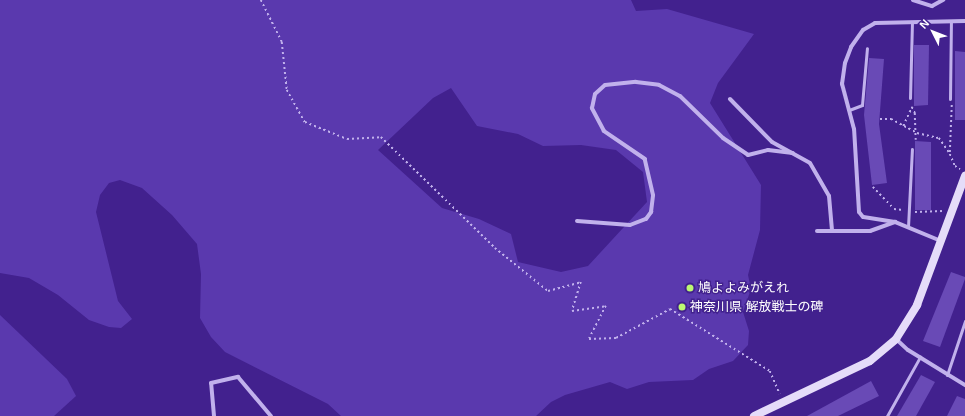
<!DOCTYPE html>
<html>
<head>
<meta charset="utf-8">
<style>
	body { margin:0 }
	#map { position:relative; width:965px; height:416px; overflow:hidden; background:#42218e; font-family:Arial,"Noto Sans JP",sans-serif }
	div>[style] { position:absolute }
	.green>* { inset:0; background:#5a39ae }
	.building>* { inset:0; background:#694ab6 }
	.path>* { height:1.5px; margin-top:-0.75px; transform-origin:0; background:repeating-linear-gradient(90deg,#c1b1ec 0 2px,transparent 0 5px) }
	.lane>* { height:3px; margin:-1.5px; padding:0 1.5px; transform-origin:1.5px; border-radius:1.5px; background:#c1b1ec }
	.street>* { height:4px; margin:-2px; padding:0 2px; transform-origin:2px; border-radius:2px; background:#c1b1ec }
	.secondary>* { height:8px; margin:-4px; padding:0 4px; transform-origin:4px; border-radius:4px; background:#e5dcf9 }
	.dots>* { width:11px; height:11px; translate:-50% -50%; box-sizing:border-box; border:2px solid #42218e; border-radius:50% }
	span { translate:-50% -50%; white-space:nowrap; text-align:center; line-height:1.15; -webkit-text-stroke:3px #42218e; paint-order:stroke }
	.poi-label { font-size:13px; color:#fff }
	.left { translate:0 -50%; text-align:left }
	.north { position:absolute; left:913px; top:12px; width:40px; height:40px; -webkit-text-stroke:3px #42218e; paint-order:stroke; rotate:312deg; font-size:11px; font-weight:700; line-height:16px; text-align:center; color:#fff }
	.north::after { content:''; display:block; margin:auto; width:14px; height:18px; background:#fff; clip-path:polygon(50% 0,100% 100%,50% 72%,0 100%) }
</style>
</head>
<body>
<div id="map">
	<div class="green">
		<i style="clip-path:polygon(evenodd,0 0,631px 0,636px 11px,667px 9px,754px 34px,718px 83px,710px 103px,761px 185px,760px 230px,748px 275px,751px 289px,743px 312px,749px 331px,748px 345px,733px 361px,709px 369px,693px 380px,649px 382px,627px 389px,610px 382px,565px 395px,551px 402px,536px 416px,341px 416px,328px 404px,225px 352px,211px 337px,200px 318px,201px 274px,197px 244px,172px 215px,142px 188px,120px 180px,109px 183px,100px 195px,96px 212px,118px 301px,132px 319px,121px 328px,109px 327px,89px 320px,58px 295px,29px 278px,0 273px,0 0,451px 88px,477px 126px,518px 134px,543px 146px,581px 145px,616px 150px,643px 172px,647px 202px,588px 266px,561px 272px,518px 262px,511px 234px,479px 219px,442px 208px,378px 150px,433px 98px,451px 88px)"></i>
		<i style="clip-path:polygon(0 315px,67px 379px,76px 396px,54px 416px,0 416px)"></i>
	</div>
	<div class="building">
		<i style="clip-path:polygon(914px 45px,929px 45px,928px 105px,914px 106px)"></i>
		<i style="clip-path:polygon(955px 51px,965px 52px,965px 120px,955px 120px)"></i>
		<i style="clip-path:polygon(869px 58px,884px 59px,879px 124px,887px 183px,872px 185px,864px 115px)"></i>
		<i style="clip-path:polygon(915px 141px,931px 142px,931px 210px,915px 210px)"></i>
		<i style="clip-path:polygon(951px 272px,965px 277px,965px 279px,940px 347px,923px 341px)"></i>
		<i style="clip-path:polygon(921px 375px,935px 382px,916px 416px,897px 416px)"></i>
		<i style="clip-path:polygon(871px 381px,879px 396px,838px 416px,807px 416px)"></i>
		<i style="clip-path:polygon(957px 396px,965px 399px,965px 416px,947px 416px)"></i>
	</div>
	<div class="path">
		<i style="left:261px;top:0;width:47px;rotate:63.4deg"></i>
		<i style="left:282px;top:42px;width:48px;rotate:84.1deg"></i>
		<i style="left:287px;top:90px;width:37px;rotate:61deg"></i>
		<i style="left:305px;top:122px;width:45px;rotate:22deg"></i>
		<i style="left:347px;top:139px;width:34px;rotate:-3deg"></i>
		<i style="left:381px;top:137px;width:159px;rotate:44.2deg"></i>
		<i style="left:495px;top:248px;width:68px;rotate:39.1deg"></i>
		<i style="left:548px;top:291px;width:34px;rotate:-15deg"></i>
		<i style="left:581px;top:282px;width:30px;rotate:107deg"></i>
		<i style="left:572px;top:311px;width:34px;rotate:-8deg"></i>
		<i style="left:606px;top:306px;width:37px;rotate:117deg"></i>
		<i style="left:589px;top:339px;width:27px;rotate:-2deg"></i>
		<i style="left:616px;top:338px;width:61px;rotate:-28.2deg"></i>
		<i style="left:670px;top:309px;width:118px;rotate:31.8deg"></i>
		<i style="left:770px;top:371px;width:25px;rotate:67deg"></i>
		<i style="left:952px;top:105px;width:49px;rotate:92.3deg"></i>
		<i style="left:950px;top:154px;width:13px;rotate:67deg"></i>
		<i style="left:955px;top:166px;width:6px;rotate:31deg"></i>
		<i style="left:912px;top:107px;width:7px;rotate:63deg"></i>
		<i style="left:915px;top:113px;width:27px;rotate:88deg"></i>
		<i style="left:880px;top:119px;width:11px"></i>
		<i style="left:891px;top:119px;width:30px;rotate:28deg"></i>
		<i style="left:917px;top:133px;width:23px;rotate:13deg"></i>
		<i style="left:939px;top:138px;width:19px;rotate:55deg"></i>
		<i style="left:903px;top:126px;width:21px;rotate:-65deg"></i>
		<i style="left:873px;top:187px;width:30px;rotate:46deg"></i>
		<i style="left:894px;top:209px;width:9px;rotate:6deg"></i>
		<i style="left:915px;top:212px;width:28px;rotate:-2deg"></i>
	</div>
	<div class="lane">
		<i style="left:910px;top:98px;width:76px;rotate:-88.5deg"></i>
		<i style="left:950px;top:99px;width:78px;rotate:-89.3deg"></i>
		<i style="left:849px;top:110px;width:14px;rotate:-21deg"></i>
		<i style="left:862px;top:105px;width:57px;rotate:-85deg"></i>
		<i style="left:908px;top:227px;width:78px;rotate:-87.1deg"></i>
		<i style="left:947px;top:375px;width:57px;rotate:-71.6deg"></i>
		<i style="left:887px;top:416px;width:68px;rotate:-60.8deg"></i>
	</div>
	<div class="street">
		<i style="left:913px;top:0;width:20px;rotate:18deg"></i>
		<i style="left:932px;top:6px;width:13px;rotate:-29deg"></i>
		<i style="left:730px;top:99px;width:60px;rotate:45.7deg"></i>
		<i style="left:772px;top:142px;width:43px;rotate:28.9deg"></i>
		<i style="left:810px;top:163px;width:38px;rotate:60deg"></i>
		<i style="left:829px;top:196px;width:35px;rotate:85deg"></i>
		<i style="left:577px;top:221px;width:53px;rotate:4.3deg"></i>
		<i style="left:630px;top:225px;width:17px;rotate:-21deg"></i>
		<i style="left:646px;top:219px;width:9px;rotate:-54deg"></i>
		<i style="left:651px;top:212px;width:17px;rotate:-83deg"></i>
		<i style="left:653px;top:195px;width:37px;rotate:-103deg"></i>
		<i style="left:645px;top:159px;width:50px;rotate:-145.7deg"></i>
		<i style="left:604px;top:131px;width:26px;rotate:-118deg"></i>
		<i style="left:592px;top:108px;width:14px;rotate:-78deg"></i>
		<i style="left:595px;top:94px;width:13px;rotate:-42deg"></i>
		<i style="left:605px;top:85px;width:31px;rotate:-6deg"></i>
		<i style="left:636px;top:82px;width:23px;rotate:7deg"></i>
		<i style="left:659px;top:85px;width:24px;rotate:28deg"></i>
		<i style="left:680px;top:96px;width:60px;rotate:44.3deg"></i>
		<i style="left:723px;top:138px;width:30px;rotate:34deg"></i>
		<i style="left:748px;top:155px;width:21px;rotate:-14deg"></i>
		<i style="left:768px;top:150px;width:25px;rotate:7deg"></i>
		<i style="left:817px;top:231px;width:53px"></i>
		<i style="left:870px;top:231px;width:27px;rotate:-20deg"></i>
		<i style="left:941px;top:241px;width:50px;rotate:-157.6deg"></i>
		<i style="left:895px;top:222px;width:32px;rotate:-171deg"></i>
		<i style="left:863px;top:217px;width:6px;rotate:-129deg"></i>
		<i style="left:859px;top:212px;width:83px;rotate:-93.4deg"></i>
		<i style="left:854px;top:129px;width:47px;rotate:-104.9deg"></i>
		<i style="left:842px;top:84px;width:21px;rotate:-82deg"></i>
		<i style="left:845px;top:63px;width:17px;rotate:-69deg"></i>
		<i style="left:851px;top:47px;width:21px;rotate:-55deg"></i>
		<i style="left:863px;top:30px;width:14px;rotate:-30deg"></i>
		<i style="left:875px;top:23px;width:90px;rotate:-1.3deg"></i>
		<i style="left:896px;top:339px;width:16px;rotate:43deg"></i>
		<i style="left:908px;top:350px;width:67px;rotate:31.6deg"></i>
		<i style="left:214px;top:416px;width:33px;rotate:-95deg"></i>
		<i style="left:211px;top:383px;width:28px;rotate:-13deg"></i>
		<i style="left:238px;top:377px;width:51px;rotate:49.8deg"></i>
	</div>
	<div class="secondary">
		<i style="left:754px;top:416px;width:128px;rotate:-25.4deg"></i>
		<i style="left:870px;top:361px;width:34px;rotate:-40deg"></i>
		<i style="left:896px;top:339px;width:40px;rotate:-58deg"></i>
		<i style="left:917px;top:305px;width:138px;rotate:-69.6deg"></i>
	</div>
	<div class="dots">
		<i style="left:690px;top:288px;background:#bcf872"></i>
		<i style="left:682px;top:307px;background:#bcf872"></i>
	</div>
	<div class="poi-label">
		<span class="left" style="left:698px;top:288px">鳩よよみがえれ</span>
		<span class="left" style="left:690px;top:307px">神奈川県 解放戦士の碑</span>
	</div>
	<div class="north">N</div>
</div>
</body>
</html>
